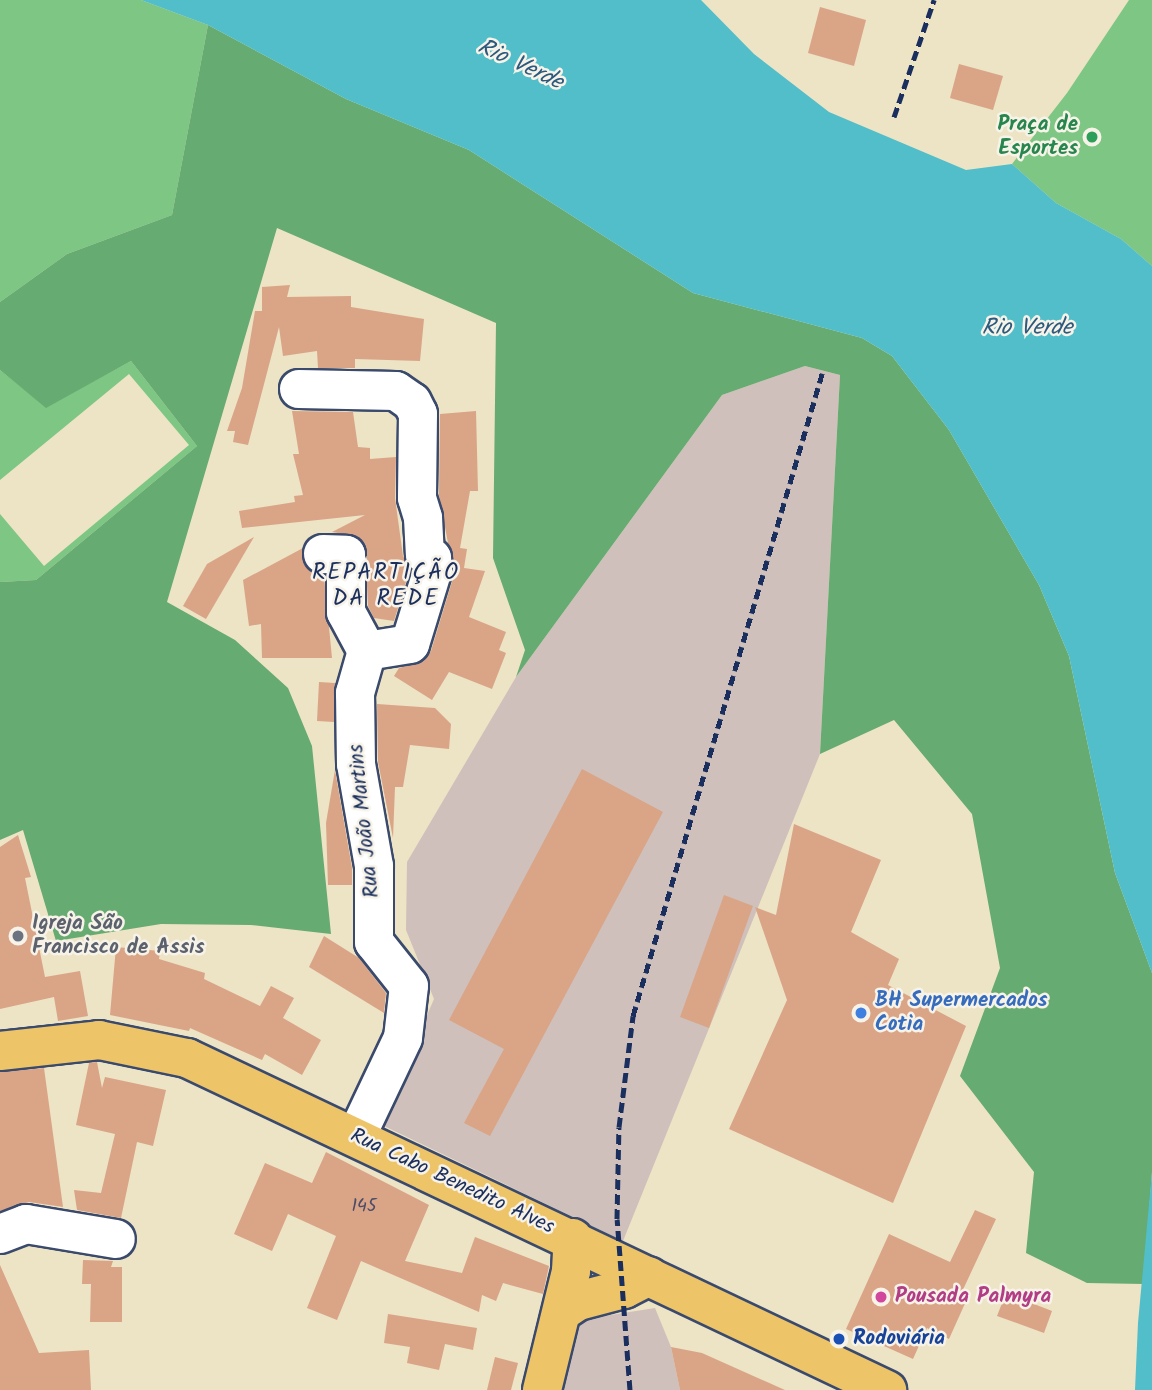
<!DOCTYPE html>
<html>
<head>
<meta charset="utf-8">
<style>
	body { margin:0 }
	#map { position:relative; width:1152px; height:1390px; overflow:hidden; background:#ede3c5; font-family:Kalam,sans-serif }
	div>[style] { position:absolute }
	.industrial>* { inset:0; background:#cfc0bb }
	.green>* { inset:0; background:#7dc683 }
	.forest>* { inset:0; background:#66ab71 }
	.water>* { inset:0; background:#51beca }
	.building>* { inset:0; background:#daa487 }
	.roads { filter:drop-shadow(2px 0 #3a4a6d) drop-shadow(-2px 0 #3a4a6d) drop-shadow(0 2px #3a4a6d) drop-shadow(0 -2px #3a4a6d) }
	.minor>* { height:38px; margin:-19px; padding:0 19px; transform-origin:19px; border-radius:19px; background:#fff }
	.major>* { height:38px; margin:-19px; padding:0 19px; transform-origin:19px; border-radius:19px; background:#eec469 }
	.rail>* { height:5px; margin-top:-2.5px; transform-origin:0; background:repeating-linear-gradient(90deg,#1b2f5e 0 10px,transparent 0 15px) }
	.dots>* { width:19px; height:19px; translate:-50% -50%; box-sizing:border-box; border:4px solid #f7f3e8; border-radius:50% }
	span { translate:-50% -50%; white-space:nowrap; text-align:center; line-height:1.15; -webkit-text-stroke:5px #f7f3e8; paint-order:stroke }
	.number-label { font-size:18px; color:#4b4c68 }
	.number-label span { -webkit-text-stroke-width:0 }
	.leisure-label { font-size:21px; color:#27864d; font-weight:700 }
	.right { translate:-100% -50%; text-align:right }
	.street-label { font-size:21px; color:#1b2f5e }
	.worship-label { font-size:21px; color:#5b616d; font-weight:700 }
	.left { translate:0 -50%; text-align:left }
	.shop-label { font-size:21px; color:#366cbe; font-weight:700 }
	.hotel-label { font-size:21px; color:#b23c85; font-weight:700 }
	.transit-label { font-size:21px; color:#164399; font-weight:700 }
	.water-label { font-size:23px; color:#2b5a7e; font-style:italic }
	.neighbourhood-label { font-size:23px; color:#1b2f5e; letter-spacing:2px }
</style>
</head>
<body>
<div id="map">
	<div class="industrial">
		<i style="clip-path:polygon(805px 366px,840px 375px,820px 754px,623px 1241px,380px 1124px,434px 999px,406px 930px,407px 862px,516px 677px,722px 395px)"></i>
		<i style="clip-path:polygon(655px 1308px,671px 1347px,680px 1390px,559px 1390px,579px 1320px)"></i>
	</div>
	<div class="green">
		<i style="clip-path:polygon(0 0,141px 0,208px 25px,172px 215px,67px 254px,0 302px)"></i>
		<i style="clip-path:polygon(1129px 0,1152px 0,1152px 266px,1121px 239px,1056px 203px,1012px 164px,1067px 93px)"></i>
		<i style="clip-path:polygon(131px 361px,197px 446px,36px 580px,0 582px,0 514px,44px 566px,189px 445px,129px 374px,0 480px,0 370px,46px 407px)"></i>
	</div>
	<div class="forest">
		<i style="clip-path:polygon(208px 25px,346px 99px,469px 150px,693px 293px,862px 338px,892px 356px,949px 430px,1039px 585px,1069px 656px,1115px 873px,1152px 973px,1152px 1172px,1144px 1284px,1087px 1283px,1026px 1253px,1034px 1172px,960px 1076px,1000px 968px,972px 814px,894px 720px,820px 754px,840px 375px,805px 366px,722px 395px,516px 677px,525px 650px,493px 558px,496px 323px,277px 228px,167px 602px,235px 640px,288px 688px,312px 746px,331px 934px,251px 925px,161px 924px,56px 941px,23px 830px,0 840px,0 582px,36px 580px,197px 446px,131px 361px,46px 408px,0 370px,0 302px,67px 254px,172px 215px)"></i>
	</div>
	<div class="water">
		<i style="clip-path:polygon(141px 0,701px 0,754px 54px,829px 112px,966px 170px,1012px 164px,1056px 203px,1121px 239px,1152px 266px,1152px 973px,1115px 873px,1069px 656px,1039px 585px,949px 430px,892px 356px,862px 338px,693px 293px,469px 150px,346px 99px,208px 25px)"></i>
		<i style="clip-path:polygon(1152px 1172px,1152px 1390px,1135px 1390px,1138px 1323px)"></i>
	</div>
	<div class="building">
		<i style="clip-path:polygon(820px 7px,866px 20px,854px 66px,808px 53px)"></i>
		<i style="clip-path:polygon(959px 64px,1003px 76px,993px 110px,950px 98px)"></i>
		<i style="clip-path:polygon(290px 285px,287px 297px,351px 296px,351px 307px,424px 319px,420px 361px,355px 359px,355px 368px,318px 368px,317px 351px,283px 356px,279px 327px,248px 445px,233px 442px,235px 431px,227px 431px,242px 388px,255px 311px,262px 311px,262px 287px)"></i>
		<i style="clip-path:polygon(292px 411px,353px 412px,358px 447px,370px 448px,370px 459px,396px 457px,395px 498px,403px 556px,410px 569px,394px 621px,374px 618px,368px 606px,365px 544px,357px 536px,332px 532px,365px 515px,242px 528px,239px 511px,295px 502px,294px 496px,303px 495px,293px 454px,299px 454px)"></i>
		<i style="clip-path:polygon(476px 411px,478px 491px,470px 491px,460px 548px,467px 549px,464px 568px,485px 571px,469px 617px,506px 632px,499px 650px,506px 653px,492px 689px,449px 672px,432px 700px,394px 676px,399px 668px,424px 661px,431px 651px,454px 575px,439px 495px,440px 414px)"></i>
		<i style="clip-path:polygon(254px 537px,206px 619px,183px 606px,207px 564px)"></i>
		<i style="clip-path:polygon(303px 548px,304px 565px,324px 576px,332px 658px,262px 658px,261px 624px,249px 626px,243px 580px)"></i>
		<i style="clip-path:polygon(319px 682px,335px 683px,334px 722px,317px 721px)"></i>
		<i style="clip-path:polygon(377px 704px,435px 708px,451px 724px,449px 749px,410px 745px,403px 787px,395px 787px,393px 838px,378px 762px)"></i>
		<i style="clip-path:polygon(582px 769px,663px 812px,490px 1136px,464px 1123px,504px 1049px,449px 1020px)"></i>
		<i style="clip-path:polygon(335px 770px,352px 868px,352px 885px,328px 885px,326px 823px)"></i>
		<i style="clip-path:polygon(794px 824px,881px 860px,851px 932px,899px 959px,888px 985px,966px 1026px,893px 1203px,729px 1129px,787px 1000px,755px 907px,776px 915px)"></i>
		<i style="clip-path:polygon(18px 835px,31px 877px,25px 878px,45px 977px,80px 971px,88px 1016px,58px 1021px,54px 997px,0 1009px,0 847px)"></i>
		<i style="clip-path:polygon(724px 895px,753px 906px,709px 1028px,680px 1017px)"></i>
		<i style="clip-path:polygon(324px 936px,359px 958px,386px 993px,384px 1013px,309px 967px)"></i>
		<i style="clip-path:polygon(116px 947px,160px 951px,159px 959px,205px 973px,204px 979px,260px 1006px,271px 986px,294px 998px,283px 1018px,321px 1040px,302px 1075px,265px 1054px,262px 1060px,190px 1028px,189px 1031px,110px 1015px)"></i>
		<i style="clip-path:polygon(97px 1062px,102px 1088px,105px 1077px,166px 1090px,153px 1146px,137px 1142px,121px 1218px,77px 1210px,74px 1190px,101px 1193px,115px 1134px,76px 1125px,89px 1063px)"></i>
		<i style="clip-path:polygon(44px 1068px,63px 1207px,29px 1202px,0 1211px,0 1072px)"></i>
		<i style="clip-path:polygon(326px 1152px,429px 1205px,405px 1261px,462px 1273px,475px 1237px,549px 1266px,543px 1294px,503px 1283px,496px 1301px,482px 1295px,479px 1312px,361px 1261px,337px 1320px,307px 1308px,336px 1236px,288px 1214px,272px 1251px,234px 1234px,265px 1163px,312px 1183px)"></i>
		<i style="clip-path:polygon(975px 1210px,996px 1219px,960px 1296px,967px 1299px,949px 1339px,927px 1328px,913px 1359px,846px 1329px,889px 1234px,950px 1262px)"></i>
		<i style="clip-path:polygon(83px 1260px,113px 1261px,111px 1267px,122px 1267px,122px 1322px,90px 1322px,91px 1284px,82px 1284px)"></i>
		<i style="clip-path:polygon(0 1265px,39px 1353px,89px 1350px,91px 1390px,0 1390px)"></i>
		<i style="clip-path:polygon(1006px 1293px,1052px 1311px,1044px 1333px,997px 1316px)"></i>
		<i style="clip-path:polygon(388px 1314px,477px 1328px,473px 1350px,445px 1344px,439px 1370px,407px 1363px,410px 1347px,384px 1343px)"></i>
		<i style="clip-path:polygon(671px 1347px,702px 1353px,785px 1390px,680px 1390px)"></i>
		<i style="clip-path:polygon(495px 1357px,518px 1363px,511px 1390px,487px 1390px)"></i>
	</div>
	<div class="roads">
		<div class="minor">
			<i style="left:299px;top:389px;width:97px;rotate:1.2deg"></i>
			<i style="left:396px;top:391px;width:19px;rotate:35deg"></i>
			<i style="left:412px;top:402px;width:13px;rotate:63deg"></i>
			<i style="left:418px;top:414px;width:84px;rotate:90.7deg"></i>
			<i style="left:417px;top:498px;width:21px;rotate:73deg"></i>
			<i style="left:423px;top:518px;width:36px;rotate:87deg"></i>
			<i style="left:425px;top:554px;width:8px;rotate:30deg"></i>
			<i style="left:432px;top:558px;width:11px;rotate:85deg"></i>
			<i style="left:433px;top:569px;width:78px;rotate:107deg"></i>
			<i style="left:410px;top:644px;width:44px;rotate:170.8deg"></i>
			<i style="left:323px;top:554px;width:23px;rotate:2deg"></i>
			<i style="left:346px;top:555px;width:57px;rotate:90deg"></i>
			<i style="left:346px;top:612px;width:44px;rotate:61.7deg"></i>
			<i style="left:367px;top:651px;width:44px;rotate:105.9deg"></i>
			<i style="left:355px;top:693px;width:71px;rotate:89.2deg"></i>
			<i style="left:356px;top:764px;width:104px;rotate:80deg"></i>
			<i style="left:374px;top:866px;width:76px;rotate:90deg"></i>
			<i style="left:374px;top:942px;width:56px;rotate:51.5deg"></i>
			<i style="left:409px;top:986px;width:52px;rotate:96.6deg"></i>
			<i style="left:403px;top:1038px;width:110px;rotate:115.4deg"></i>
			<i style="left:0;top:1234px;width:28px;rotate:-21deg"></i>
			<i style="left:26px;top:1224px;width:91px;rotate:9.5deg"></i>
		</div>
		<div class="major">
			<i style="left:0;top:1051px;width:100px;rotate:-6.3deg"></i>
			<i style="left:99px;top:1040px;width:90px;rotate:11.6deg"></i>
			<i style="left:187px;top:1058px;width:775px;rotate:25.37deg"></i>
			<i style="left:563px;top:1311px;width:18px;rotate:-34deg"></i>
			<i style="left:578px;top:1301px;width:48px;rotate:-14.6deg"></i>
			<i style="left:624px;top:1289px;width:28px;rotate:-27deg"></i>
			<i style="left:542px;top:1390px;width:122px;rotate:-76.3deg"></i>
			<i style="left:571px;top:1271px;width:33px;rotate:-87deg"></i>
		</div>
	</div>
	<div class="rail">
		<i style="left:894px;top:117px;width:124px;rotate:-71.1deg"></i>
		<i style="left:630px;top:1390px;width:171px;rotate:-94.3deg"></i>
		<i style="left:617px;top:1219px;width:92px;rotate:-88.8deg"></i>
		<i style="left:619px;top:1127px;width:112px;rotate:-82.8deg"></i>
		<i style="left:633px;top:1016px;width:672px;rotate:-73.59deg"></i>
	</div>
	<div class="dots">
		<i style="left:1092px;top:137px;background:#2e9e5b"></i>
		<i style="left:18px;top:936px;background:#6b7280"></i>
		<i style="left:861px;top:1013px;background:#3f7fe0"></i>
		<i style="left:881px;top:1297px;background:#d1479c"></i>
		<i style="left:839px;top:1339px;background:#1a4fb4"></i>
	</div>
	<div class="number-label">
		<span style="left:364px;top:1207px">145</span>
	</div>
	<div class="leisure-label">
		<span class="right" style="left:1078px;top:137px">Praça de<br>Esportes</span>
	</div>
	<div class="street-label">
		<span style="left:365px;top:821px;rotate:-96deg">Rua João Martins</span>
		<span style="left:452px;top:1182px;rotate:25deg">Rua Cabo Benedito Alves</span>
	</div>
	<div class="worship-label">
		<span class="left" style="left:32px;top:936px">Igreja São<br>Francisco de Assis</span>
	</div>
	<div class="shop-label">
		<span class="left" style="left:875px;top:1013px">BH Supermercados<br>Cotia</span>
	</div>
	<div class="hotel-label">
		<span class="left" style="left:895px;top:1297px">Pousada Palmyra</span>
	</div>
	<div class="transit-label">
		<span class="left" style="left:853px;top:1339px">Rodoviária</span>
	</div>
	<div class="water-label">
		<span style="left:520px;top:65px;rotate:25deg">Rio Verde</span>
		<span style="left:1027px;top:328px">Rio Verde</span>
	</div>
	<div class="neighbourhood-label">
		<span style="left:386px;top:586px">REPARTIÇÃO<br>DA REDE</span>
	</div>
</div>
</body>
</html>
